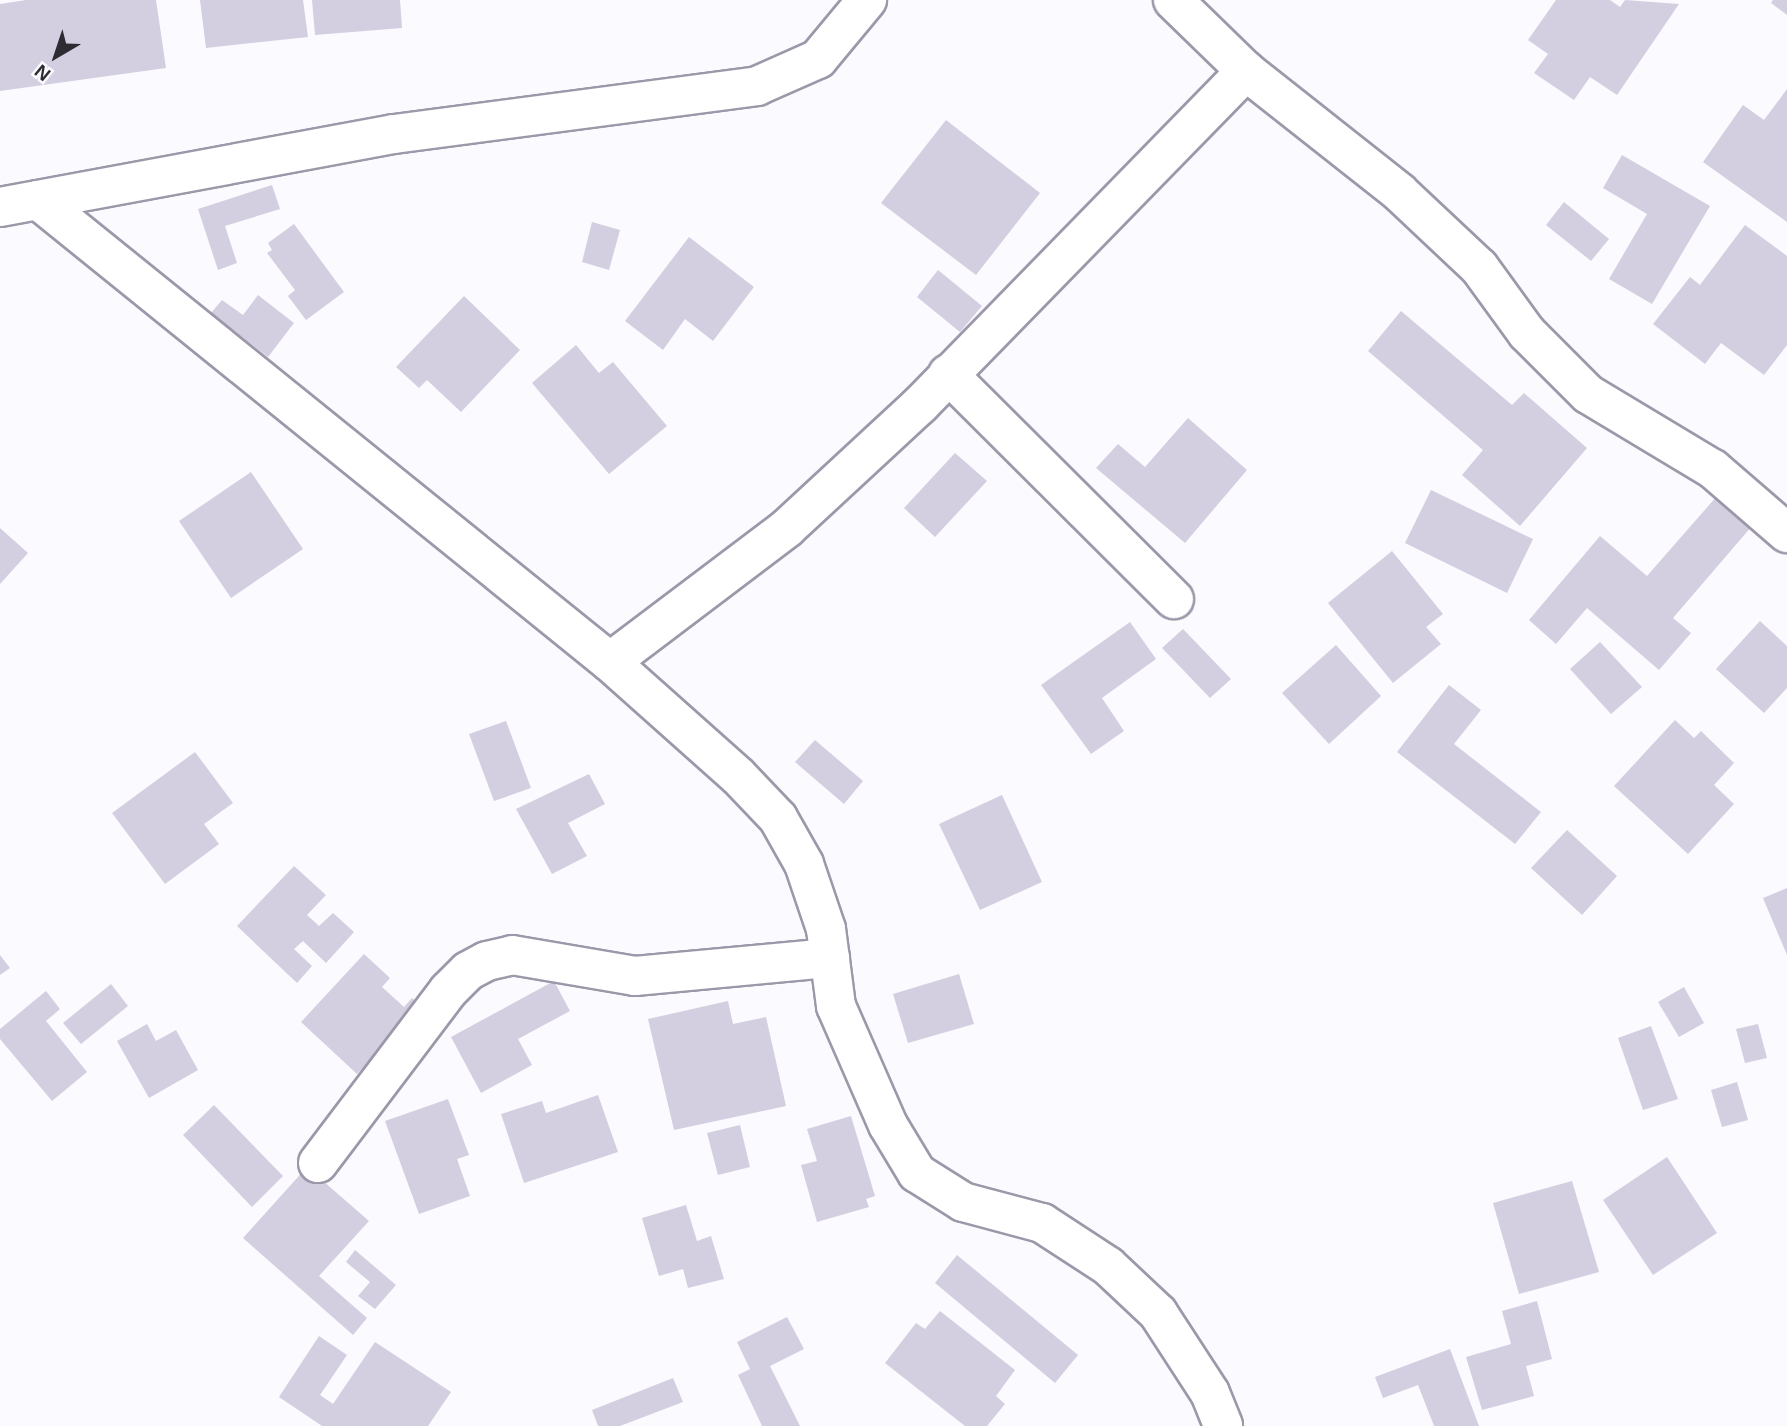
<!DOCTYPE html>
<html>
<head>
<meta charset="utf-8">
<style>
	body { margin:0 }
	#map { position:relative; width:1787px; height:1426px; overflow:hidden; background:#fbfafe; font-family:Helvetica,sans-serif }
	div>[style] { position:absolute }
	.building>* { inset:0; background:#d4cee1 }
	.roads { filter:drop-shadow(2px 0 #9d98a9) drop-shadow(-2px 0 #9d98a9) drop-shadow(0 2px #9d98a9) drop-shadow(0 -2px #9d98a9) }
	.minor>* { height:38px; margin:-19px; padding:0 19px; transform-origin:19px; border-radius:19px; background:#fff }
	span { translate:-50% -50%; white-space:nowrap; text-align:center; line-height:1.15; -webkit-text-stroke:6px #fbfafe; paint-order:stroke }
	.north { position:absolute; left:21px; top:21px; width:70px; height:70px; -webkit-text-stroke:5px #fbfafe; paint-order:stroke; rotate:219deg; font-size:19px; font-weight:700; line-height:28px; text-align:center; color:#2e2c33 }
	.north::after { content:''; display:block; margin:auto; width:24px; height:32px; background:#2e2c33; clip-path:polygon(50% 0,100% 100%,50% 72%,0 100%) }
</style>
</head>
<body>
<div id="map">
	<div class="building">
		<i style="clip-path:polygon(26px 0,156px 0,166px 68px,0 91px,0 4px)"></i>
		<i style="clip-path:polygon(200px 0,303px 0,308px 37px,206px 48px)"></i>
		<i style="clip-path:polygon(312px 0,400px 0,402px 28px,315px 35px)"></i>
		<i style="clip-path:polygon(1556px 0,1610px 0,1620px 7px,1625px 0,1679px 4px,1617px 95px,1590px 77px,1574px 100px,1534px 73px,1548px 54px,1528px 40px)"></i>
		<i style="clip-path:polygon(1773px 0,1787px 0,1787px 15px,1771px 3px)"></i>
		<i style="clip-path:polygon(1787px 89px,1787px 222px,1703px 162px,1743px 105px,1764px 120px)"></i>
		<i style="clip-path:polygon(946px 120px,1040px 193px,976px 275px,881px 203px)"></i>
		<i style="clip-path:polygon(1622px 155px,1710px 206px,1652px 304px,1609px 279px,1647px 214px,1603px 188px)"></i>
		<i style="clip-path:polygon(272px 185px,280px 209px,225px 226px,237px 263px,218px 270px,198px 209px)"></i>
		<i style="clip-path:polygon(1564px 202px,1609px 239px,1591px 261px,1546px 225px)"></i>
		<i style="clip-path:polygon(592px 222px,620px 230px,609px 270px,582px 262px)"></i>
		<i style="clip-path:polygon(294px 224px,344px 292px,306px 320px,288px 296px,295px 290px,267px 253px,272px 250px,268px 243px)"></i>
		<i style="clip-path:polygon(1745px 225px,1787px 256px,1787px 345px,1764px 375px,1721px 343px,1705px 364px,1653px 324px,1690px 277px,1700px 285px)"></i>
		<i style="clip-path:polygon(689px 237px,754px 287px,713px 341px,685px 319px,663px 350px,625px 321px)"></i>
		<i style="clip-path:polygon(938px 270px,982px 306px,960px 332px,917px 297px)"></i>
		<i style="clip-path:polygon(258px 295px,294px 323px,268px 357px,211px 313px,222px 300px,243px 315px)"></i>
		<i style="clip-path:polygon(464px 296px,520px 350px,461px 412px,427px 380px,419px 388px,396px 367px)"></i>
		<i style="clip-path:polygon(1401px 311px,1512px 405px,1524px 393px,1587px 448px,1520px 526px,1462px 475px,1483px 450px,1368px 351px)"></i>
		<i style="clip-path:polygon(576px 345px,599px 373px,613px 362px,667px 426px,609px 474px,532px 383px)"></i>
		<i style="clip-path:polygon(1188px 418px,1247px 470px,1185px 543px,1096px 468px,1118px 444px,1145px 467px)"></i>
		<i style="clip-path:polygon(955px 453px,987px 481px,935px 537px,904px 508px)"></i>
		<i style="clip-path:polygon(251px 472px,303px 549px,231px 598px,179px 521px)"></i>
		<i style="clip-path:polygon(1431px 490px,1533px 539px,1507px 593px,1405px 543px)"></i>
		<i style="clip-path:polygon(1717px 496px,1752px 526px,1673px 618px,1691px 633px,1659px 670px,1587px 608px,1556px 644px,1529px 620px,1600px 536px,1647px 576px)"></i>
		<i style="clip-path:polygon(0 528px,28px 553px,0 584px)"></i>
		<i style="clip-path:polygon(1392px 551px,1443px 614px,1426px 627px,1441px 644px,1393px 683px,1328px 603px)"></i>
		<i style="clip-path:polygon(1760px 621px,1787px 646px,1787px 688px,1764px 713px,1716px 669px)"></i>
		<i style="clip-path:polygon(1130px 622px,1156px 659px,1102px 698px,1124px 731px,1091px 754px,1041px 685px)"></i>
		<i style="clip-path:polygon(1183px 629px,1231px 679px,1210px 698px,1162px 648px)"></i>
		<i style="clip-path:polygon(1600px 642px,1642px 687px,1611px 714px,1570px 669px)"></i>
		<i style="clip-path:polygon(1336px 645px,1381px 696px,1329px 744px,1282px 693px)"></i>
		<i style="clip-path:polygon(1449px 685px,1481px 710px,1454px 744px,1541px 812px,1515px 844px,1397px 752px)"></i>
		<i style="clip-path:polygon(1675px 720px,1694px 738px,1701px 731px,1734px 763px,1714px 785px,1734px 804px,1688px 854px,1614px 786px)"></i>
		<i style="clip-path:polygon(506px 721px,531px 788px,494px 801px,469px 734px)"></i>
		<i style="clip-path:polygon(815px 740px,863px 781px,844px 804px,795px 762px)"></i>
		<i style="clip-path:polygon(195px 752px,233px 803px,204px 824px,219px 844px,165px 884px,112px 813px)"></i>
		<i style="clip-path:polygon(589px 774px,605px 804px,568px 823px,587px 856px,552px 874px,516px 809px)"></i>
		<i style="clip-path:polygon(1002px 795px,1042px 882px,980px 910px,939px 824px)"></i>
		<i style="clip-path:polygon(1567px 830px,1617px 876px,1582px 915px,1531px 868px)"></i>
		<i style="clip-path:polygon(294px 866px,326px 895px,307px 915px,319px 926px,333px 913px,354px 932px,326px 963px,303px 941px,294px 949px,312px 966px,297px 983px,237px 926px)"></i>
		<i style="clip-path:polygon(1787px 888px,1787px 955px,1763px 898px)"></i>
		<i style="clip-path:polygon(364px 954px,390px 978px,382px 987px,404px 1007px,412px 998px,421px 1006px,357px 1074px,301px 1022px)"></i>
		<i style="clip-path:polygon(0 955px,10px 968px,0 975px)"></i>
		<i style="clip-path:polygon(959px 974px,974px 1024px,908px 1043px,893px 994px)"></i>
		<i style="clip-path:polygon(554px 981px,570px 1011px,518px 1039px,532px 1065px,481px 1093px,451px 1037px)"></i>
		<i style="clip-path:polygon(111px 984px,128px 1006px,81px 1044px,63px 1023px)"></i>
		<i style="clip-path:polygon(1684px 987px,1704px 1023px,1679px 1037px,1658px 1002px)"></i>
		<i style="clip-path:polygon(46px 991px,60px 1009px,46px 1021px,87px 1072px,52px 1101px,0 1039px,0 1029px)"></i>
		<i style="clip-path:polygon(728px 1001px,733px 1024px,766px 1017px,786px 1106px,674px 1130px,648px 1019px)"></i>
		<i style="clip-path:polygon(147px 1024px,156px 1041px,176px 1030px,198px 1070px,149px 1098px,117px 1041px)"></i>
		<i style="clip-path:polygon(1758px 1024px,1767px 1058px,1745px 1063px,1736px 1029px)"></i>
		<i style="clip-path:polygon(1651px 1026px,1678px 1099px,1643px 1110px,1618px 1038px)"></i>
		<i style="clip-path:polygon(1737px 1082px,1748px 1120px,1722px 1127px,1711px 1090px)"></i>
		<i style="clip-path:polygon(598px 1095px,618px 1152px,524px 1183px,501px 1114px,542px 1101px,546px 1113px)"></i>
		<i style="clip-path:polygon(448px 1099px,469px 1155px,457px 1159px,470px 1196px,419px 1214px,385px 1121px)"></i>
		<i style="clip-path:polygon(214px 1105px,283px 1176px,252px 1207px,183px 1135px)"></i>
		<i style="clip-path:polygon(851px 1116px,875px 1196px,866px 1199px,869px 1207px,817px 1222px,801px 1165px,817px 1161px,807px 1129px)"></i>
		<i style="clip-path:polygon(740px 1125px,750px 1167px,718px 1175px,707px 1133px)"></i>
		<i style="clip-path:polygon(1667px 1157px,1717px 1233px,1653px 1275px,1603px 1200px)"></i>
		<i style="clip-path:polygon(307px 1167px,369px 1221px,319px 1276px,367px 1318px,353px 1335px,243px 1238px)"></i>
		<i style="clip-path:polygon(1572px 1181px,1599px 1272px,1519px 1294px,1493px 1203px)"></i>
		<i style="clip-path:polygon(686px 1205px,697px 1241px,711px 1236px,724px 1279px,688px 1288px,683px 1269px,659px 1276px,642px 1218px)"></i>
		<i style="clip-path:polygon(355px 1250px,396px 1285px,375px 1309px,358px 1296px,370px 1282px,346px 1262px)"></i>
		<i style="clip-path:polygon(957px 1255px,1078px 1355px,1055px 1383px,935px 1283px)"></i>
		<i style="clip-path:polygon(1537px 1301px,1552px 1359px,1526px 1366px,1534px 1396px,1482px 1410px,1466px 1357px,1511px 1344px,1502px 1311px)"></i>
		<i style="clip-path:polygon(940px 1311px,1015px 1370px,996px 1396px,1005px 1404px,987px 1426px,965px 1426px,885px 1363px,916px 1323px,925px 1329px)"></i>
		<i style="clip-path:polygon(787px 1317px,804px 1349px,770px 1366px,800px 1426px,762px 1426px,738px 1375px,750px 1369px,737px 1342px)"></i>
		<i style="clip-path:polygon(319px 1336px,347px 1355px,320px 1395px,333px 1404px,375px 1342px,451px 1392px,428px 1426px,322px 1426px,279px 1397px)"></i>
		<i style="clip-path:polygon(1450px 1349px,1479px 1426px,1434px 1426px,1418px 1385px,1383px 1398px,1375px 1377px)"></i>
		<i style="clip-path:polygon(673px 1378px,683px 1402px,620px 1426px,598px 1426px,592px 1410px)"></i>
	</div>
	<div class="roads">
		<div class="minor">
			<i style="left:1173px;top:0;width:102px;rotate:44.2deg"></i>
			<i style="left:1246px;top:71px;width:195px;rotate:38.3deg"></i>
			<i style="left:1399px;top:192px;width:110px;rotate:43.2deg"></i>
			<i style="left:1479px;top:267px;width:82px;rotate:54deg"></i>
			<i style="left:1527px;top:333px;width:86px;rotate:45deg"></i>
			<i style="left:1588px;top:394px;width:146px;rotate:31deg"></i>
			<i style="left:1713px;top:469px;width:98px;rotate:40.9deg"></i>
			<i style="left:38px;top:200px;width:735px;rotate:38.93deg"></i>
			<i style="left:610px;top:662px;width:171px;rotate:41.7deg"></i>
			<i style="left:738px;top:776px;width:58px;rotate:46.4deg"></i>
			<i style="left:778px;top:818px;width:53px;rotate:60.5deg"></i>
			<i style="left:804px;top:864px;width:69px;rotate:71.3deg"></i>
			<i style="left:826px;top:929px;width:78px;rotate:82.6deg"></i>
			<i style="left:836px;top:1006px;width:130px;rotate:66.4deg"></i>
			<i style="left:888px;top:1125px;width:56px;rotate:58.9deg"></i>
			<i style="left:917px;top:1173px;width:54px;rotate:32.2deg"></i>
			<i style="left:963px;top:1202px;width:82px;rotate:14.9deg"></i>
			<i style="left:1042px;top:1223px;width:79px;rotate:33.1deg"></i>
			<i style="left:1108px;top:1266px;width:69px;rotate:43.2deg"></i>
			<i style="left:1158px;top:1313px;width:95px;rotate:57deg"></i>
			<i style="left:1210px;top:1393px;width:35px;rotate:68deg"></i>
			<i style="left:0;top:207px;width:401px;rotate:-10.5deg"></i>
			<i style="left:394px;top:134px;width:366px;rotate:-7.5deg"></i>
			<i style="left:757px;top:86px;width:67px;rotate:-23.9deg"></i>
			<i style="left:818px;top:59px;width:77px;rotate:-50.3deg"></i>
			<i style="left:948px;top:374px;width:319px;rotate:44.9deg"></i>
			<i style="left:610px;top:662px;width:222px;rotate:-37.1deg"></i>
			<i style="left:787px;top:528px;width:181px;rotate:-42.8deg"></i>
			<i style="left:920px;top:405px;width:467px;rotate:-45.7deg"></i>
			<i style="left:318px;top:1163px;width:216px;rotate:-52.9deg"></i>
			<i style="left:448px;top:991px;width:28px;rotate:-45deg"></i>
			<i style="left:468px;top:971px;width:21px;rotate:-28deg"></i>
			<i style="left:487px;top:961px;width:26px;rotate:-13deg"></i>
			<i style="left:512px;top:955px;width:125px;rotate:9.7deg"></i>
			<i style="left:635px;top:976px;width:196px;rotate:-5.3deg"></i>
		</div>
	</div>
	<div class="north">N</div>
</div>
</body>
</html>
